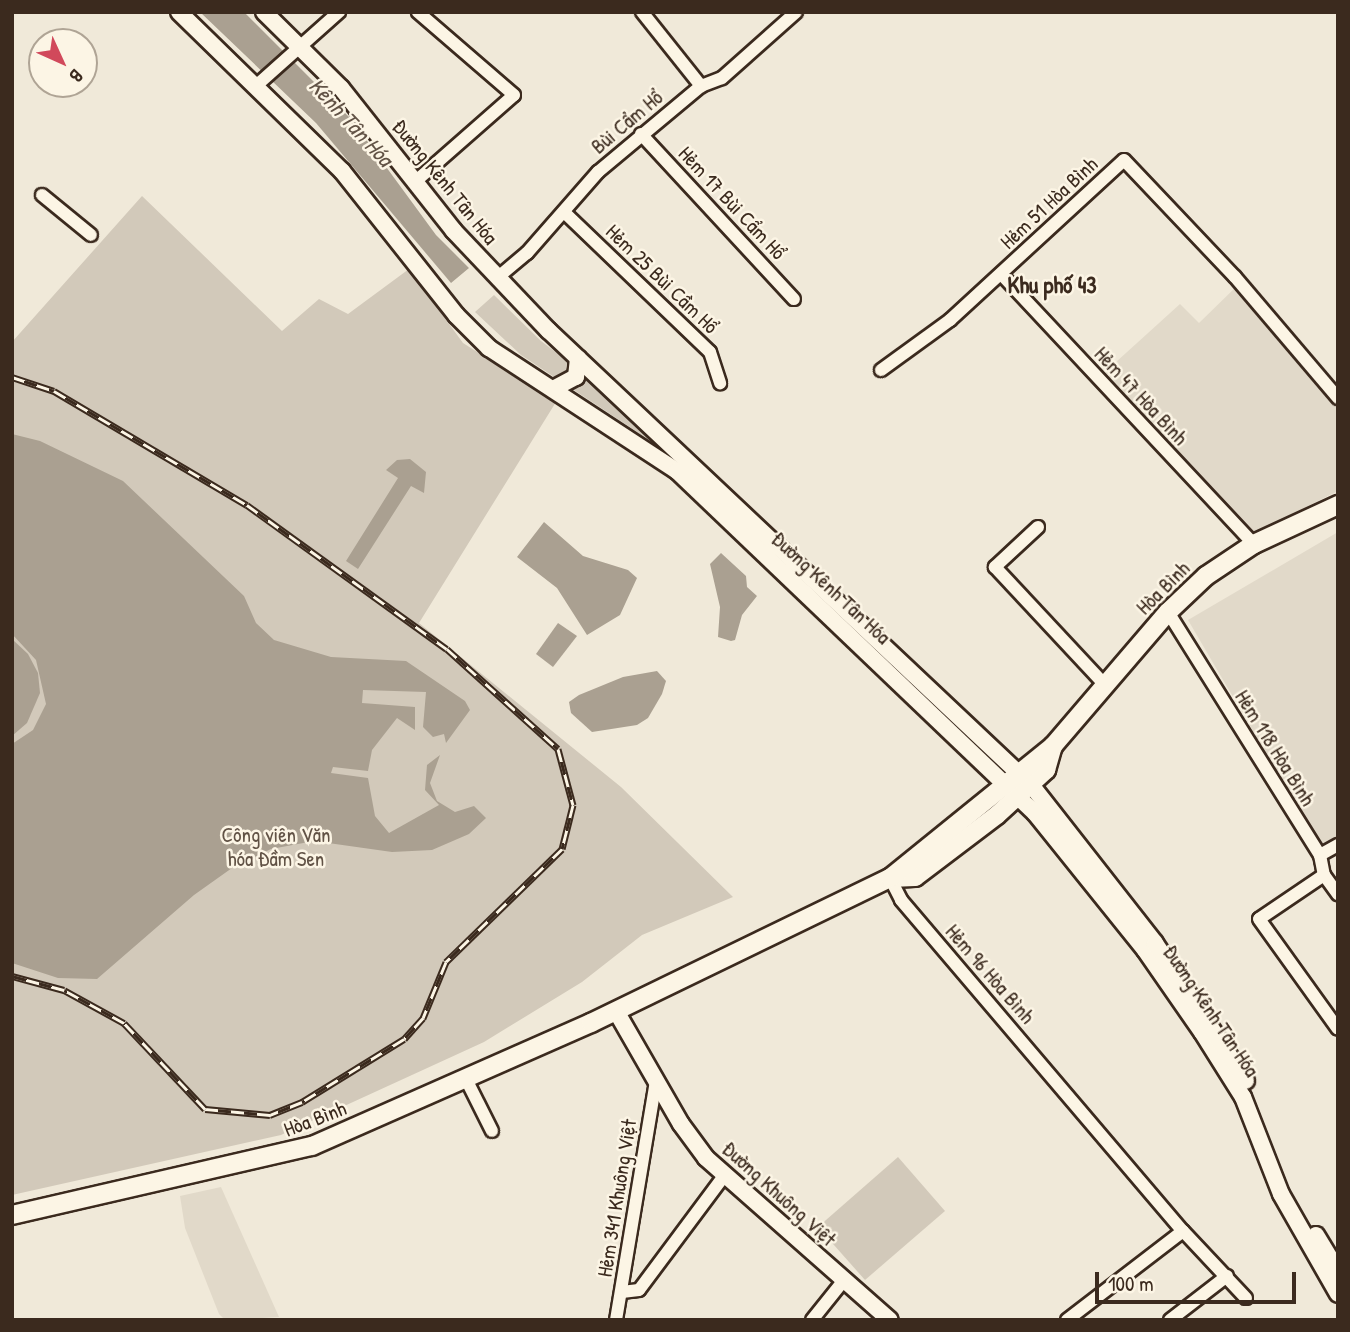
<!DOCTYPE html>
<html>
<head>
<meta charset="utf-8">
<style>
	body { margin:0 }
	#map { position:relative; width:1350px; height:1332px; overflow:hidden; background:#f0e9d9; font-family:"Patrick Hand",sans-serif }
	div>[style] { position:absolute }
	.built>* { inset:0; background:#e1d9c9 }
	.green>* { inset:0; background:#d2c9ba }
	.water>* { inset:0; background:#aaa091 }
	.roads { filter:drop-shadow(2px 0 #3b2a1e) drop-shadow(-2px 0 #3b2a1e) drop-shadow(0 2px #3b2a1e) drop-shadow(0 -2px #3b2a1e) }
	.minor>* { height:12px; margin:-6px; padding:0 6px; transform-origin:6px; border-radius:6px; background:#fcf5e5 }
	.tertiary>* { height:16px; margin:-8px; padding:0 8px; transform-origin:8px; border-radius:8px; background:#fcf5e5 }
	.secondary>* { height:18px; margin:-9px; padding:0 9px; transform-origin:9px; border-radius:9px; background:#fcf5e5 }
	.rail>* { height:7px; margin-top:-3.5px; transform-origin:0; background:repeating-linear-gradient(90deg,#fcf5e5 0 13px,#3b2a1e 0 26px); box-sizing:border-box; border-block:2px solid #3b2a1e }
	span { translate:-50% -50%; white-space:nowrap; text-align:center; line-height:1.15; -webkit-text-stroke:5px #fcf5e5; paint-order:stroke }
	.street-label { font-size:21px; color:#3b2a1e }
	.park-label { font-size:21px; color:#615245 }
	.water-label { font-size:23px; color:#625346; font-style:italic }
	.neighbourhood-label { font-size:23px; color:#3b2a1e; font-weight:700 }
	.frame { position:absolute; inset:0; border:14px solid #3b2a1e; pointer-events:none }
	.north { position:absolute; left:28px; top:28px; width:70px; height:70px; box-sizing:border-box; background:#fcf5e5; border:2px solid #afa495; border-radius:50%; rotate:135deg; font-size:19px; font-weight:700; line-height:28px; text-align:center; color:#3b2a1e }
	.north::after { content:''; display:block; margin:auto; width:24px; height:32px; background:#d1495b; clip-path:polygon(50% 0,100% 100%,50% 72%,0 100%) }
	.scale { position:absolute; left:1095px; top:1272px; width:201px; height:32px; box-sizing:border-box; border:4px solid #3b2a1e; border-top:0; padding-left:9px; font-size:21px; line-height:24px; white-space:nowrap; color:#3b2a1e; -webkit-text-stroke:5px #fcf5e5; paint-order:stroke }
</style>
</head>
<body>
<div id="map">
	<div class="built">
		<i style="clip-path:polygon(1239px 284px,1338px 399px,1338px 491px,1254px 533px,1105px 372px,1180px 304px,1199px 323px)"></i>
		<i style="clip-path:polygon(1338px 532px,1338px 840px,1322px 849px,1188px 620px)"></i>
		<i style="clip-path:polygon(221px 1187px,279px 1317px,225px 1320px,219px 1314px,185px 1228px,180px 1196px)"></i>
	</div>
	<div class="green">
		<i style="clip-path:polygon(142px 196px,282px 331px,319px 299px,348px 314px,409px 269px,463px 343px,556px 402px,419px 623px,621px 787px,733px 897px,642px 935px,582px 982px,484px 1042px,281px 1135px,12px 1195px,12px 342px)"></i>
		<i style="clip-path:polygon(494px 295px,541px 341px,641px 417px,663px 449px,521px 355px,475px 312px)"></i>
		<i style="clip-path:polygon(898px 1157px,945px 1211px,865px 1280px,818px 1227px)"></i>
	</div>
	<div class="water">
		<i style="clip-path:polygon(200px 12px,244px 12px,351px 119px,436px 235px,469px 268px,451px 283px,316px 123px)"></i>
		<i style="clip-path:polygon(12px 434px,40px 441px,123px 481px,244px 596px,256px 623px,274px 640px,331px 657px,406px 661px,465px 701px,470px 710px,446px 743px,444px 734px,433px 737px,423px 727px,426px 692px,363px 690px,362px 703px,415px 707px,415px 730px,397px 718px,372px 750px,368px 771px,333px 767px,331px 773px,368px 778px,375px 816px,389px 833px,439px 805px,425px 790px,427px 765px,440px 755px,430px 783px,437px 801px,455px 812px,474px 806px,486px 818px,469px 834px,432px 850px,392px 852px,314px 841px,271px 849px,232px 868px,194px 895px,97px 979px,58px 978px,12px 963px,12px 744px,33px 730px,46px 704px,36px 660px,12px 634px)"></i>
		<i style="clip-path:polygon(410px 459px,426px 472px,424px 493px,411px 486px,358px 569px,346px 561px,398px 478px,386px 470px,397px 460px)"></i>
		<i style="clip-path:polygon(544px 522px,583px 556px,628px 570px,637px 578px,620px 615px,587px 635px,557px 588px,517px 557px)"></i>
		<i style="clip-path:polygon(721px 553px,746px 576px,747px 587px,757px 596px,742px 615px,735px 640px,731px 641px,718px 637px,720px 607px,710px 564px)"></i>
		<i style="clip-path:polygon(558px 623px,577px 636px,553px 667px,536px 654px)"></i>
		<i style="clip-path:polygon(12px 639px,28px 654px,38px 673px,40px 693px,27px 723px,12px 736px)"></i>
		<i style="clip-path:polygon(657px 671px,666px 681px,662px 694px,648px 718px,637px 725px,592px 732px,571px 713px,569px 702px,579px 695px,623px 677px)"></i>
	</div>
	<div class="roads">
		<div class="minor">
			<i style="left:642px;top:12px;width:95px;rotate:51.4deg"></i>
			<i style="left:257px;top:85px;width:110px;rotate:-41.7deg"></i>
			<i style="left:641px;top:134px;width:225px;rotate:47.2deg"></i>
			<i style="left:416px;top:181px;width:130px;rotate:-41.3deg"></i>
			<i style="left:514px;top:95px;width:127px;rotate:-139.2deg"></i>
			<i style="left:42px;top:195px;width:63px;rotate:39.2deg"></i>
			<i style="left:564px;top:212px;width:202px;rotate:43.8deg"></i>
			<i style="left:710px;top:352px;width:33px;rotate:72deg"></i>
			<i style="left:1001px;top:274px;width:370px;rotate:46.9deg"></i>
			<i style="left:497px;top:278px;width:39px;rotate:-40deg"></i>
			<i style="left:527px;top:253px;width:108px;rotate:-48.8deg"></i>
			<i style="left:598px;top:172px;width:134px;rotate:-39.9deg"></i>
			<i style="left:701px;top:86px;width:22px;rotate:-21deg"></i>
			<i style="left:722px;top:78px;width:99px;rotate:-41.7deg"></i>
			<i style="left:881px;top:370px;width:85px;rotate:-35.9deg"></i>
			<i style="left:950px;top:320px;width:236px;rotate:-42.6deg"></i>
			<i style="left:1124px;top:160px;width:161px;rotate:46.5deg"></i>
			<i style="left:1235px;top:277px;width:159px;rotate:49.6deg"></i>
			<i style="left:1038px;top:527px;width:59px;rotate:137.1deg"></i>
			<i style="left:995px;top:567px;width:161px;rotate:47deg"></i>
			<i style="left:1168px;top:612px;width:287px;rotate:58deg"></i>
			<i style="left:1320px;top:855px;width:20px;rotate:79deg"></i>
			<i style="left:1324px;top:875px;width:78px;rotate:145.9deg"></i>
			<i style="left:1259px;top:919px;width:135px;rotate:54.3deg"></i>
			<i style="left:1320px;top:855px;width:21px;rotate:-29deg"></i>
			<i style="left:1324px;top:875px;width:24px;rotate:54deg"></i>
			<i style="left:890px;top:878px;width:25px;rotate:63deg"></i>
			<i style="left:901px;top:900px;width:435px;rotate:49.6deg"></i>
			<i style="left:1183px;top:1231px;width:92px;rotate:46.8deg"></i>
			<i style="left:466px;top:1079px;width:58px;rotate:63.4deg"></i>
			<i style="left:622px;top:1292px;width:17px;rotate:-7deg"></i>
			<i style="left:639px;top:1290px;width:142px;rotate:-53.3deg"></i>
			<i style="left:616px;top:1320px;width:241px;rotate:-80.5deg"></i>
			<i style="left:812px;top:1320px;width:51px;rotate:-51.3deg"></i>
			<i style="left:1067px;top:1320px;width:146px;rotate:-37.5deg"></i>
			<i style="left:1170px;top:1320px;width:72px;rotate:-37.7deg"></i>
		</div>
		<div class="tertiary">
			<i style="left:179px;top:12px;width:228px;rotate:44.3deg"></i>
			<i style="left:342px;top:171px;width:184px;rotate:51.6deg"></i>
			<i style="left:456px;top:315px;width:47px;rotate:45deg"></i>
			<i style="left:489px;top:348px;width:225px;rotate:33.2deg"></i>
			<i style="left:677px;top:471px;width:495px;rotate:43.7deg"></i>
			<i style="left:1035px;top:813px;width:176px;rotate:51.2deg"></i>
			<i style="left:1145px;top:950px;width:100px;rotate:55.2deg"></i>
			<i style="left:1202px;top:1032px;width:77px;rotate:57.8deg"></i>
			<i style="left:1243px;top:1097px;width:104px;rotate:68.6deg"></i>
			<i style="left:1281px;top:1194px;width:115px;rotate:60.3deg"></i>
			<i style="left:264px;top:12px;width:108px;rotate:44.6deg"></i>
			<i style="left:341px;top:88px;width:182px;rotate:51.7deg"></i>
			<i style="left:454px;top:231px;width:137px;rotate:46.5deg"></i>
			<i style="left:548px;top:330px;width:665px;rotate:43.29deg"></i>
			<i style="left:1032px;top:786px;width:199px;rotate:51.9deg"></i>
			<i style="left:1155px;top:943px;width:165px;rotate:56.6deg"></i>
			<i style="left:553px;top:389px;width:26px;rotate:-28deg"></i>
			<i style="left:576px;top:377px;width:19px;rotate:-84deg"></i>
			<i style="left:616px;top:1011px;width:130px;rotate:60.1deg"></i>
			<i style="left:681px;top:1124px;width:42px;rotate:53.7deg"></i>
			<i style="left:706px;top:1158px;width:245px;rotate:41.4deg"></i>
			<i style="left:1316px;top:1235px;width:42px;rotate:58.6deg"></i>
		</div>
		<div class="secondary">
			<i style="left:890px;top:878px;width:25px;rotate:-2deg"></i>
			<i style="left:915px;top:877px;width:103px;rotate:-37.1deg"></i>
			<i style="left:997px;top:815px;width:67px;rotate:-42.6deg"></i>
			<i style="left:1046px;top:770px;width:25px;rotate:-74deg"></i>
			<i style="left:12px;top:1215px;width:308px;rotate:-13deg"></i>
			<i style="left:312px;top:1146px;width:305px;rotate:-23.8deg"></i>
			<i style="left:591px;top:1023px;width:332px;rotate:-25.9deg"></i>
			<i style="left:890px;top:878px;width:210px;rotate:-39deg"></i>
			<i style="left:1053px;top:746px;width:177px;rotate:-49.4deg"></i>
			<i style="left:1168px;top:612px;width:52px;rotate:-43.5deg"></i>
			<i style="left:1206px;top:576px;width:58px;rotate:-33.7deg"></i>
			<i style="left:1254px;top:544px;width:93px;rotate:-24.9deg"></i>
		</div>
	</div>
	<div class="rail">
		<i style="left:12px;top:377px;width:44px;rotate:18.4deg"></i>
		<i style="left:54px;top:391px;width:224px;rotate:30.6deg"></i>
		<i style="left:247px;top:505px;width:246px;rotate:35.8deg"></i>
		<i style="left:447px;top:649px;width:149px;rotate:42deg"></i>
		<i style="left:558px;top:749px;width:58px;rotate:75deg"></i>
		<i style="left:573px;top:805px;width:45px;rotate:104deg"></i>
		<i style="left:562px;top:849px;width:162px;rotate:135.8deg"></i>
		<i style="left:446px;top:962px;width:61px;rotate:112.3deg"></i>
		<i style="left:423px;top:1018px;width:28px;rotate:132deg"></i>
		<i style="left:404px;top:1039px;width:120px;rotate:148.3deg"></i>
		<i style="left:302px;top:1102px;width:35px;rotate:158deg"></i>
		<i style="left:270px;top:1115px;width:65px;rotate:-174.7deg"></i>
		<i style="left:205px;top:1109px;width:118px;rotate:-133.3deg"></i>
		<i style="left:124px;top:1023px;width:68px;rotate:-151.2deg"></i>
		<i style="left:64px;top:990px;width:54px;rotate:-164.9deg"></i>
	</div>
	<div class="street-label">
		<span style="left:627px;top:122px;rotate:-40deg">Bùi Cẩm Hổ</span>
		<span style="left:445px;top:182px;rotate:51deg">Đường Kênh Tân Hóa</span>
		<span style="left:732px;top:203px;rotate:47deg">Hẻm 17 Bùi Cẩm Hổ</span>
		<span style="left:1049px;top:203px;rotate:-43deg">Hẻm 51 Hòa Bình</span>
		<span style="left:662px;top:279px;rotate:44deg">Hẻm 25 Bùi Cầm Hổ</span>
		<span style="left:1141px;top:396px;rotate:47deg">Hẻm 47 Hòa Bình</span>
		<span style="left:831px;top:588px;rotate:43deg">Đường Kênh Tân Hóa</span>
		<span style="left:1163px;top:588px;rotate:-45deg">Hòa Bình</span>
		<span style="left:1275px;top:748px;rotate:58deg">Hẻm 118 Hòa Bình</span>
		<span style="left:990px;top:974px;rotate:49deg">Hẻm 96 Hòa Bình</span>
		<span style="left:1211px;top:1011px;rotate:56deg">Đường Kênh Tân Hóa</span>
		<span style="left:315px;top:1119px;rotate:-21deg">Hòa Bình</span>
		<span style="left:779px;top:1194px;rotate:42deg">Đường Khuông Việt</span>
		<span style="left:617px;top:1198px;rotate:-81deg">Hẻm 341 Khuông Việt</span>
	</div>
	<div class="park-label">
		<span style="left:276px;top:847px">Công viên Văn<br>hóa Đầm Sen</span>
	</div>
	<div class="water-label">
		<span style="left:351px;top:122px;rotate:47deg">Kênh Tân Hóa</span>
	</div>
	<div class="neighbourhood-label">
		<span style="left:1052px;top:285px">Khu phố 43</span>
	</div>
	<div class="frame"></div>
	<div class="north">B</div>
	<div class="scale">100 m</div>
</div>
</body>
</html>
